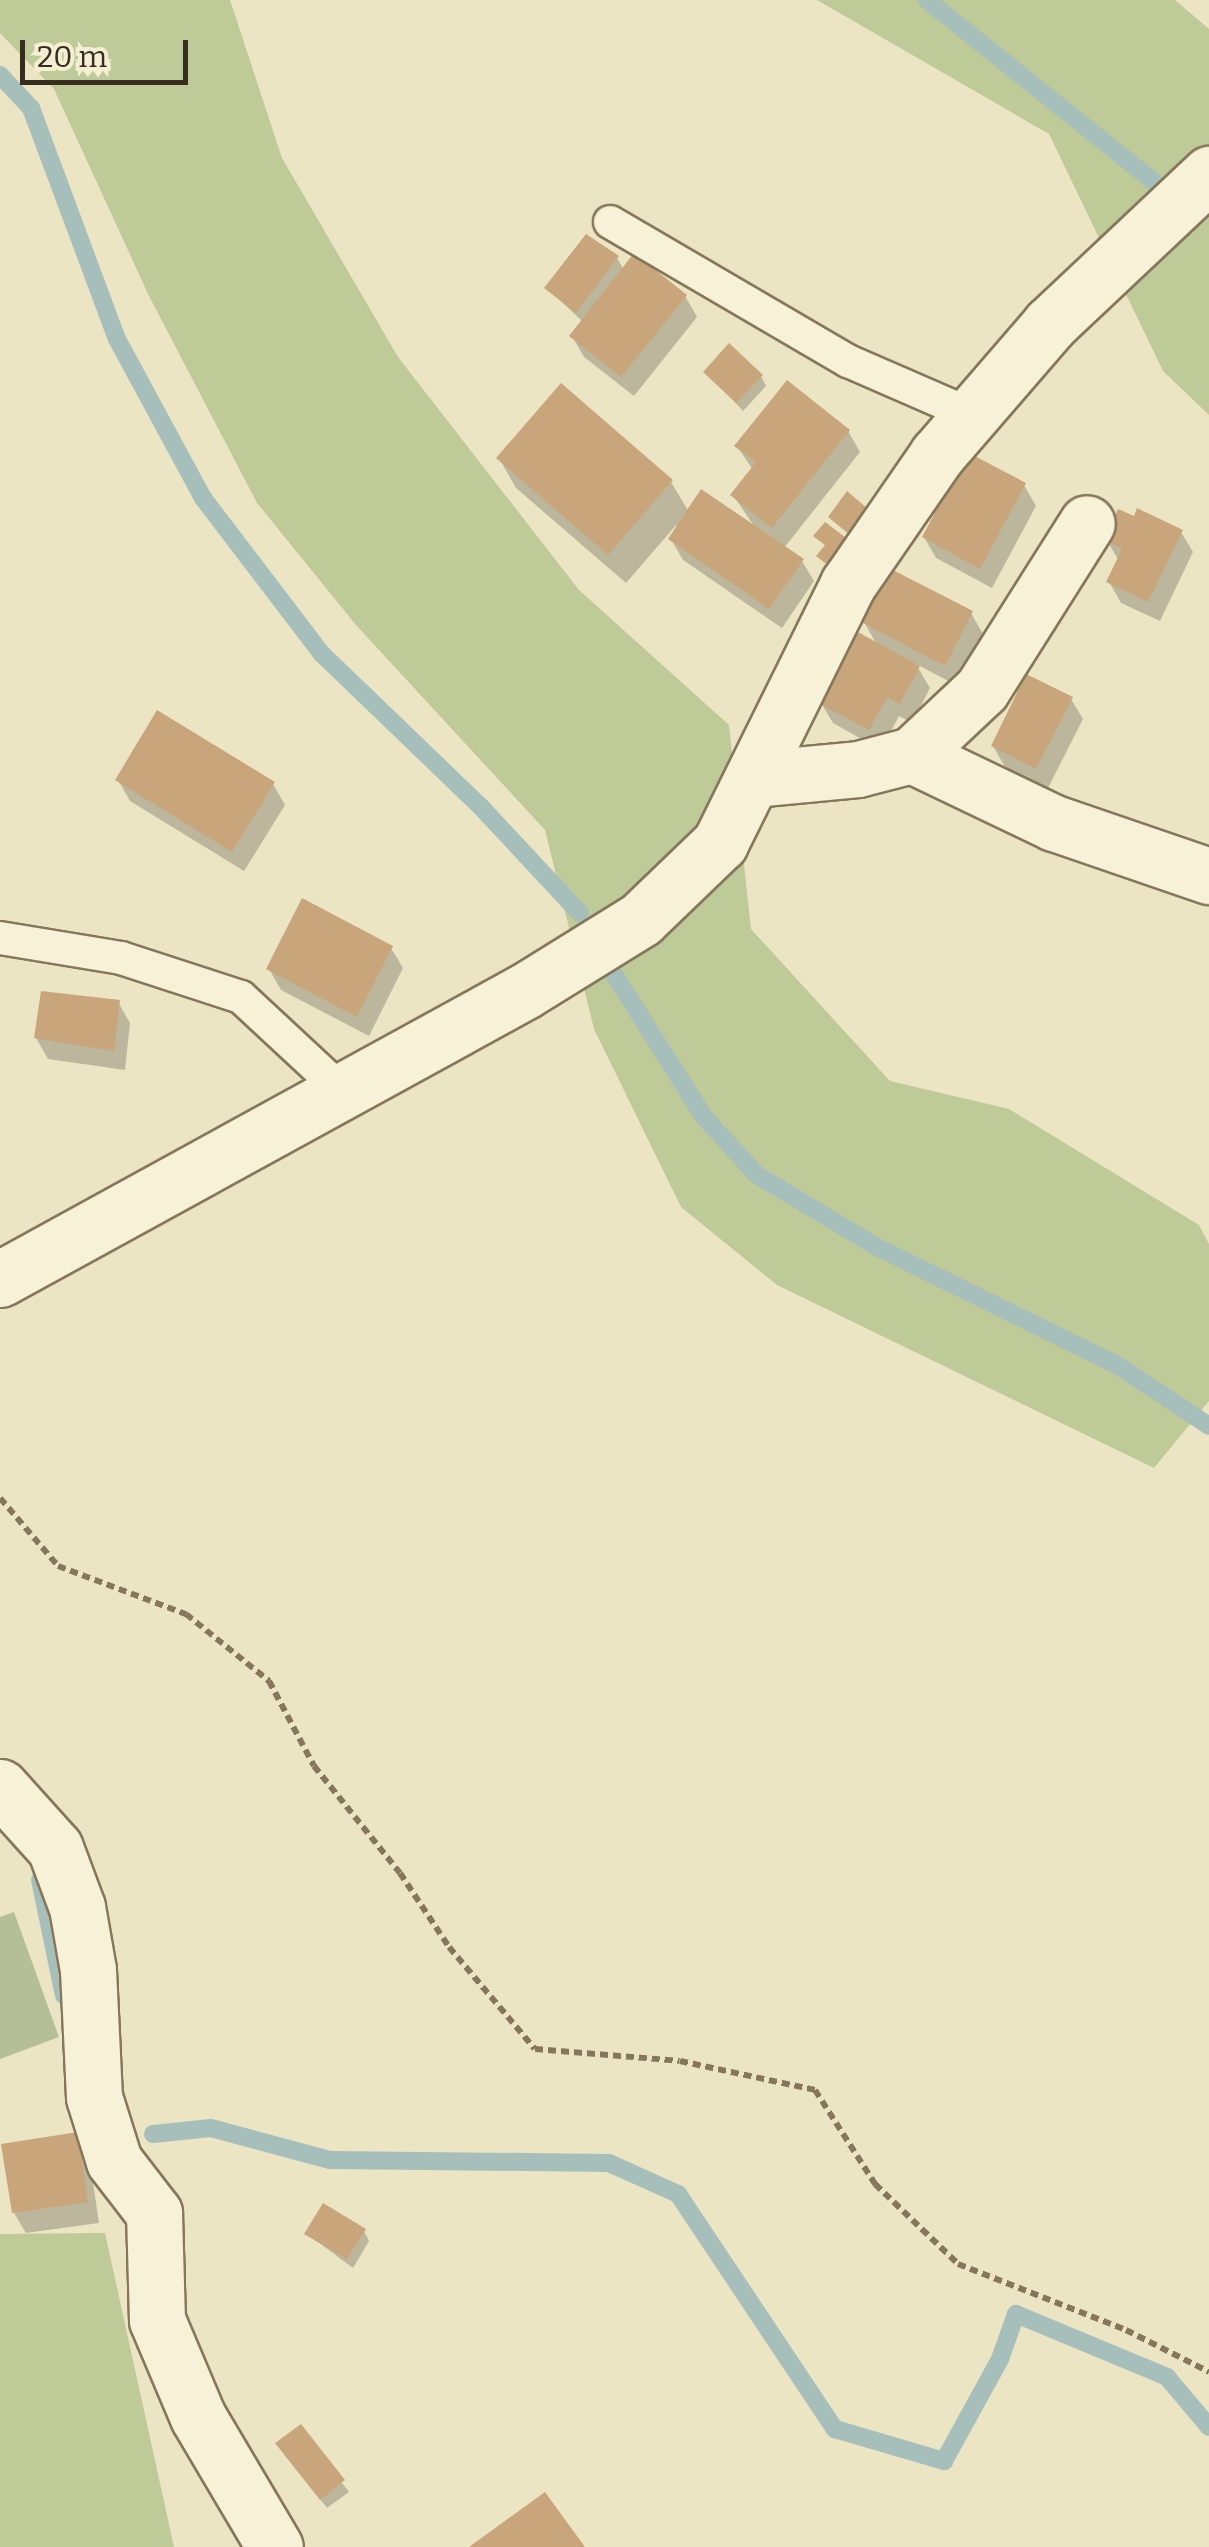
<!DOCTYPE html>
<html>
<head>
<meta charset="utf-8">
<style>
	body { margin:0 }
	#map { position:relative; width:1209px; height:2547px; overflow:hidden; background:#ece5c4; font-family:Bitter,serif }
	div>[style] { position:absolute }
	.green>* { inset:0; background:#beca98 }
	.cemetery>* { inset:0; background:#b5bf97 }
	.shadow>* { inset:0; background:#0003 }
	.stream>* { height:18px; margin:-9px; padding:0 9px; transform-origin:9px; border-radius:9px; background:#a6bfbb }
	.building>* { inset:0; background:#c8a57b }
	.path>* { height:6px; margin-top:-3px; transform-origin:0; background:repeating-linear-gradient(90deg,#86775b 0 8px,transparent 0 13px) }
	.roads { filter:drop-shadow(2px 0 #86775b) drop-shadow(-2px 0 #86775b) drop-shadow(0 2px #86775b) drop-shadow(0 -2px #86775b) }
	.service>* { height:32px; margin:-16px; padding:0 16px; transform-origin:16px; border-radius:16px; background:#f7f1d7 }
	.minor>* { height:55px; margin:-27.5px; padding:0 27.5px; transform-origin:27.5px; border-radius:27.5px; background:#f7f1d7 }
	span { translate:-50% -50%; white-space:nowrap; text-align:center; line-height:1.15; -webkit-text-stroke:8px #f4eed3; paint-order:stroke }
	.scale { position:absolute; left:20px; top:40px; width:168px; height:45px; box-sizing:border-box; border:5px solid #362d1f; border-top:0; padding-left:12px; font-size:30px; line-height:35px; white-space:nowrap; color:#362d1f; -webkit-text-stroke:8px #f4eed3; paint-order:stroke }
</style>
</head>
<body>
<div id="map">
	<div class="green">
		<i style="clip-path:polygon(0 0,230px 0,282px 158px,398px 357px,579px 590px,729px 725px,751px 929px,890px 1081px,1009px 1109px,1199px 1225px,1209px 1244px,1209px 1401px,1154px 1468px,777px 1285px,681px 1207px,594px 1029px,545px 830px,356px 625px,257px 503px,149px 296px,54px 89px,0 33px)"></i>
		<i style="clip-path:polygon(817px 0,1175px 0,1209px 29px,1209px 415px,1163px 371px,1049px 134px)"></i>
		<i style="clip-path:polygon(105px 2233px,174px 2547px,0 2547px,0 2234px)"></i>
	</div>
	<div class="cemetery">
		<i style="clip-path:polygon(14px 1912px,59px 2037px,0 2059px,0 1917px)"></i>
	</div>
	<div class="shadow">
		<i style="clip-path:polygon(617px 258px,624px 270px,685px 296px,697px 317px,634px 396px,584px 357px,572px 336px,583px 322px,547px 288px)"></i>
		<i style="clip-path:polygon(706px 372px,761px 376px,766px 386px,743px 411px)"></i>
		<i style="clip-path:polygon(848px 431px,860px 452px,784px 548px,802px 561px,814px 581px,782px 628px,683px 560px,671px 539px,677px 524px,626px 583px,516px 488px,499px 458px,671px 482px,689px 512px,756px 529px,733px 495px,753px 470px,737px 446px)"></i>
		<i style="clip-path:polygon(1024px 485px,1036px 506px,992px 588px,936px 558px,924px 537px)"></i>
		<i style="clip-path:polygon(1181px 532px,1193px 552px,1160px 621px,1121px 603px,1109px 582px,1119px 561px,1106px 539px)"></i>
		<i style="clip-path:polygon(971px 613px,983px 634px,956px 685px,916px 664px,930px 688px,912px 723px,899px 716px,881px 750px,833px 723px,821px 703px,877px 645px,864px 622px)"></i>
		<i style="clip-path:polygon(1071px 699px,1083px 719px,1048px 788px,1005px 767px,993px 746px)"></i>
		<i style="clip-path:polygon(118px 780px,273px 784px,285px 805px,244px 871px,130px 801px)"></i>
		<i style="clip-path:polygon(391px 948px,403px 968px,369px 1036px,281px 990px,269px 969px)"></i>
		<i style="clip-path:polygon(118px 1002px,130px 1023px,125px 1070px,48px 1059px,36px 1038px)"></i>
		<i style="clip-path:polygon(77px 2135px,89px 2156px,99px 2223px,26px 2233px,14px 2213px)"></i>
		<i style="clip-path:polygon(364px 2231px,369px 2241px,353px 2268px,307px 2234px)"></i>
		<i style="clip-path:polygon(300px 2427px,349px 2492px,327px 2508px,284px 2453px)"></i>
	</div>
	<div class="stream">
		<i style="left:927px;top:0;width:295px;rotate:38.7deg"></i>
		<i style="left:0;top:75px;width:45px;rotate:46.8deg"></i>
		<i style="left:31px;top:108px;width:246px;rotate:69.6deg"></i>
		<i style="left:117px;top:339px;width:181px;rotate:61.6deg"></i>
		<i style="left:203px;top:498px;width:196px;rotate:52.7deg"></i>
		<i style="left:322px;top:654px;width:221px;rotate:43.9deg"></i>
		<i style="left:481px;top:807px;width:145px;rotate:47deg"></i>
		<i style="left:612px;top:971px;width:173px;rotate:57.8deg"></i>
		<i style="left:704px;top:1117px;width:79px;rotate:47.6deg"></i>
		<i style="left:757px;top:1175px;width:140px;rotate:31deg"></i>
		<i style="left:877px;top:1247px;width:267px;rotate:26.2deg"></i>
		<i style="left:1117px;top:1365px;width:110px;rotate:33.5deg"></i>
		<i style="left:40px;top:1880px;width:118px;rotate:78.3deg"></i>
		<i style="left:153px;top:2134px;width:58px;rotate:-5.9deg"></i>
		<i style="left:211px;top:2128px;width:123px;rotate:15.1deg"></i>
		<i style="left:330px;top:2160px;width:279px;rotate:0.6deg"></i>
		<i style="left:609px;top:2163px;width:76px;rotate:24.2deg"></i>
		<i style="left:678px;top:2194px;width:283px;rotate:56.3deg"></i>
		<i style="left:835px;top:2429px;width:114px;rotate:16.4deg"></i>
		<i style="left:944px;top:2461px;width:116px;rotate:-61.2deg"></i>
		<i style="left:1000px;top:2359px;width:48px;rotate:-70.4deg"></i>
		<i style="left:1016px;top:2314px;width:164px;rotate:22.6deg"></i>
		<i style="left:1167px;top:2377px;width:65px;rotate:50deg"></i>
	</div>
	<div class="building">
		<i style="clip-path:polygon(586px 234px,619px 256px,576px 313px,544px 288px)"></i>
		<i style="clip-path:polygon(634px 253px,687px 295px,621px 377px,569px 336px)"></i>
		<i style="clip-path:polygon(729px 343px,763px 375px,736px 403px,703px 372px)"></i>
		<i style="clip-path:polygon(787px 380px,850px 430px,772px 528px,730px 495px,756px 462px,734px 446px)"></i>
		<i style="clip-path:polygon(561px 383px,673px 480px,608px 555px,496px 458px)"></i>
		<i style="clip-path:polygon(967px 452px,1026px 483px,980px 569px,922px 537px)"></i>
		<i style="clip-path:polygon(701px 489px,804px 559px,769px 609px,668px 539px)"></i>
		<i style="clip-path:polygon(847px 491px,868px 509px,850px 535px,828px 517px)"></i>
		<i style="clip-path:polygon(1137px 508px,1183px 530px,1148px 602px,1106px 582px,1122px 549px,1103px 539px,1118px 509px,1134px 516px)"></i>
		<i style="clip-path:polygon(825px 522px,849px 540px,829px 566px,816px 556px,825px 545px,813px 536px)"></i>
		<i style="clip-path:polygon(889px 568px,973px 611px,945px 666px,861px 622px)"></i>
		<i style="clip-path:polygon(856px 631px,920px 666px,900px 704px,887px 697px,869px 730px,818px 703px)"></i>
		<i style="clip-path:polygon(1026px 674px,1073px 697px,1036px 769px,991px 746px)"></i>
		<i style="clip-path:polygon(157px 710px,275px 782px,232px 852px,115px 780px)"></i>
		<i style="clip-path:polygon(302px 898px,393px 946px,357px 1017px,266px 969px)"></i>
		<i style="clip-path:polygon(41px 991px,120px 1000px,114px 1051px,34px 1038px)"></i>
		<i style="clip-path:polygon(78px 2132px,88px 2202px,12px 2213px,1px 2144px)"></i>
		<i style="clip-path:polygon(323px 2203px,366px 2229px,347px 2259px,304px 2234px)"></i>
		<i style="clip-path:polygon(301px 2424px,345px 2480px,320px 2500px,275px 2443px)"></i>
		<i style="clip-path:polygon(545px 2492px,585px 2547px,469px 2547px)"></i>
	</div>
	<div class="path">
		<i style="left:0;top:1498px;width:89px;rotate:49.5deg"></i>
		<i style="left:58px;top:1566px;width:137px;rotate:20.6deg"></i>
		<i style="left:186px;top:1614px;width:107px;rotate:38.9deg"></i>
		<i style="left:269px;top:1681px;width:96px;rotate:62.1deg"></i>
		<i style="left:314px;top:1766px;width:137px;rotate:51.2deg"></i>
		<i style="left:400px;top:1873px;width:89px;rotate:56.5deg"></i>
		<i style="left:449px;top:1947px;width:133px;rotate:49.9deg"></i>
		<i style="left:535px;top:2049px;width:145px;rotate:4.7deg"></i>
		<i style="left:680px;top:2061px;width:138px;rotate:12.1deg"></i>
		<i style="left:815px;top:2090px;width:112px;rotate:57.4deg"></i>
		<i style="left:875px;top:2184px;width:115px;rotate:43.9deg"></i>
		<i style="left:958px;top:2264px;width:180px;rotate:21.4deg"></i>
		<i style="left:1126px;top:2330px;width:93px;rotate:26.8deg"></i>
	</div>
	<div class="roads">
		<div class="service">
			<i style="left:610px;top:222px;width:276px;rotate:30.3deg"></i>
			<i style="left:848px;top:361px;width:135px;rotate:23.5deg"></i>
			<i style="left:0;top:938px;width:123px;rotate:9.4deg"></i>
			<i style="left:121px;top:958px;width:126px;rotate:18deg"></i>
			<i style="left:241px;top:997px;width:137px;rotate:42.9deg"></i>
		</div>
		<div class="minor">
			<i style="left:912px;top:755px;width:157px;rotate:25.6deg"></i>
			<i style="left:1054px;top:823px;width:164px;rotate:18.9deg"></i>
			<i style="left:753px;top:779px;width:105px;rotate:-5.4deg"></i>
			<i style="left:858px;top:769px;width:56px;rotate:-14.5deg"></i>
			<i style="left:912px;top:755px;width:96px;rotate:-43.3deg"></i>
			<i style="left:982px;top:689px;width:196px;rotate:-57.7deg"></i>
			<i style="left:0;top:1279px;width:599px;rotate:-28.75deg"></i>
			<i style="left:525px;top:991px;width:137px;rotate:-31.8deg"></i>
			<i style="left:641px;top:919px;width:110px;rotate:-43.9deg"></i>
			<i style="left:720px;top:843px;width:289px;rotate:-63.7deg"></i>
			<i style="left:848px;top:584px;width:157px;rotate:-55.4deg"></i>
			<i style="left:937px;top:455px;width:173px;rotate:-49.2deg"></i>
			<i style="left:1050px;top:324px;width:219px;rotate:-43.3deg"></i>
			<i style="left:0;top:1787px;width:82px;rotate:48deg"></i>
			<i style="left:55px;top:1848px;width:63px;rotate:69.6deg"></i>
			<i style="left:77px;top:1907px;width:64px;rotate:80.1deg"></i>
			<i style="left:88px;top:1970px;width:127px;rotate:87.3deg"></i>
			<i style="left:94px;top:2097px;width:67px;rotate:72.6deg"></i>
			<i style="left:114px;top:2161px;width:66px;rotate:52.4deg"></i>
			<i style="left:154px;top:2213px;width:107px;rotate:88.4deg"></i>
			<i style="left:157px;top:2320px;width:105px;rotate:67.1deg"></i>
			<i style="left:198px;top:2417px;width:151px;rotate:59.4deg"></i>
		</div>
	</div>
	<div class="scale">20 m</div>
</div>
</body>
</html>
